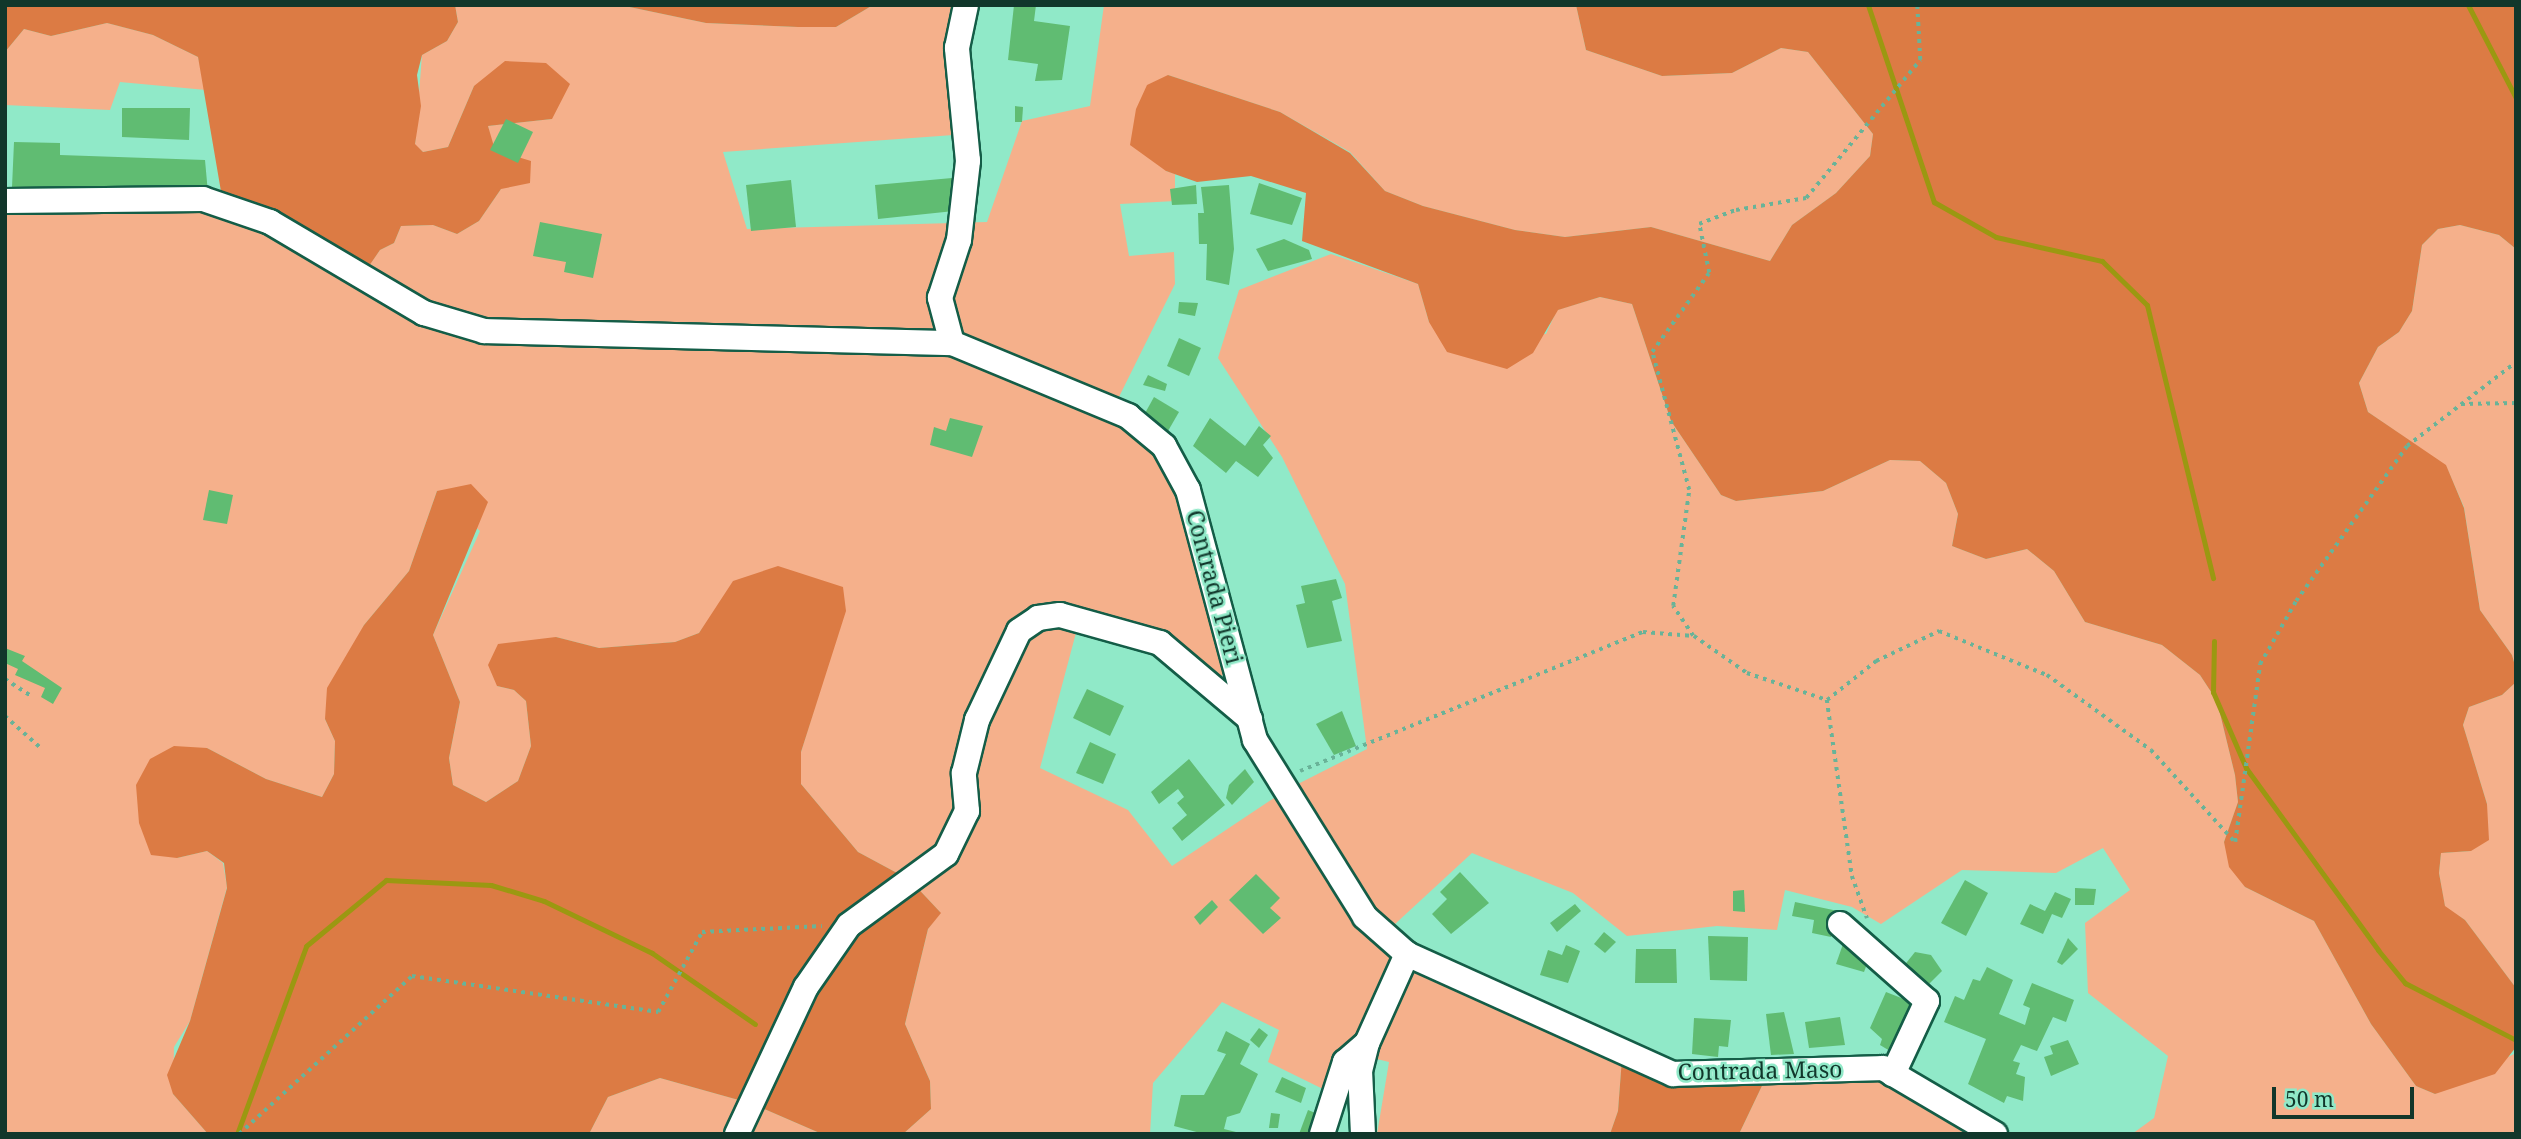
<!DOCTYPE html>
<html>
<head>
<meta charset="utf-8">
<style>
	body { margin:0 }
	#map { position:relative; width:2521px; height:1139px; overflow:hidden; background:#90e9c8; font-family:"Noto Serif",serif }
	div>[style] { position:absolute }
	.green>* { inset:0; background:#f5b08b }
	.forest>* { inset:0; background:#dc7b44 }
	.stream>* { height:5px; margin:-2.5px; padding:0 2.5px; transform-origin:2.5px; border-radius:2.5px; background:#9b9811 }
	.building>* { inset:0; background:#60bc72 }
	.path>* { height:3.5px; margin-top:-1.75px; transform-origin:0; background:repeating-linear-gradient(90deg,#69b398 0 3.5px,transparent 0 8.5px) }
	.roads { filter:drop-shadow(2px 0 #145d47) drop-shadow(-2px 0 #145d47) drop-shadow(0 2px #145d47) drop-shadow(0 -2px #145d47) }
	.minor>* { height:24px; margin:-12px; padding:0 12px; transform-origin:12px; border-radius:12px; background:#fff }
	span { translate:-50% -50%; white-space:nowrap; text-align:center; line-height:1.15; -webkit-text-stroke:5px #90e9c8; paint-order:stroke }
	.street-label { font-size:23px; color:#11372b }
	.frame { position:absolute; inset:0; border:7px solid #11372b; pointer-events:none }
	.scale { position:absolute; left:2272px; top:1087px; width:142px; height:32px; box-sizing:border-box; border:4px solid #11372b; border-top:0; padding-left:9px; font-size:21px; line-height:24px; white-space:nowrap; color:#11372b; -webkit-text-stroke:5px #90e9c8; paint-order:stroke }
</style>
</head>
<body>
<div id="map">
	<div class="green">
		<i style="clip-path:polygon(455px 5px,620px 5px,706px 23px,798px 27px,836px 27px,873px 5px,958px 5px,967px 134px,723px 152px,747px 229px,987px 222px,1022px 121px,1090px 106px,1104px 5px,1576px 5px,1586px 50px,1662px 76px,1732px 73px,1781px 48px,1808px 52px,1873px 134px,1870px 156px,1836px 193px,1792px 225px,1770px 261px,1651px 227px,1565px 237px,1515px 230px,1423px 206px,1385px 191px,1350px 152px,1280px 112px,1168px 75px,1166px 171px,1175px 174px,1175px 201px,1120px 204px,1129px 256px,1174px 252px,1175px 284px,1111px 413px,1182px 476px,1233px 655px,1219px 682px,1081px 614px,1040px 768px,1128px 810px,1172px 866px,1286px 790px,1367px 749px,1345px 584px,1282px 457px,1218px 358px,1239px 290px,1331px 254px,1418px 284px,1429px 322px,1546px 334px,1557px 310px,1600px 297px,1632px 304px,1671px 421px,1721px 495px,1736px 501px,1823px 491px,1890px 460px,1920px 461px,1946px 483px,1958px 514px,1952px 546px,1986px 559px,2027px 549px,2054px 571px,2085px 622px,2162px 645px,2200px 675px,2217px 701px,2235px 775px,2238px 802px,2224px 842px,2245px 887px,2314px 921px,2371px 1024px,2416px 1086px,2435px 1094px,2514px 1054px,2516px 1047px,2516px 1134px,2132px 1134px,2154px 1118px,2168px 1056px,2088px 993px,2085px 923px,2130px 890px,2103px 848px,2056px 873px,1962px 870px,1881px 924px,1852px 907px,1785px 890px,1777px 930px,1717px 926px,1627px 936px,1573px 893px,1472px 853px,1382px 936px,1622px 1058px,1618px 1111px,1610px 1134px,1377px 1134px,1389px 1062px,1353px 1053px,1327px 1091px,1268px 1062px,1279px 1030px,1222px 1002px,1153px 1083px,1150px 1134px,903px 1134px,931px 1109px,930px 1081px,905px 1024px,928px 929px,940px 912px,910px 880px,858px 852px,801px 784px,801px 752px,817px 700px,713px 614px,699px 633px,675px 642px,599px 648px,556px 637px,497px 686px,514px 690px,526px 701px,531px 746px,518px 781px,486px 802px,453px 785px,449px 758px,460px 702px,433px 635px,480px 531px,437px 491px,409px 571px,364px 625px,325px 719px,335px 741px,334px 774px,322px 797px,266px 779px,207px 748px,177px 858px,207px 851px,223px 863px,227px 887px,190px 1021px,174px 1047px,173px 1094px,208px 1134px,5px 1134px,5px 204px,224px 209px,360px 278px,380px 250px,394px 243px,401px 226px,433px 225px,457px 234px,479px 221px,501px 189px,488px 126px,552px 119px,474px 86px,448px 147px,423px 152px,415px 145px,422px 55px,447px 41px,458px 22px)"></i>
		<i style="clip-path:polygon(107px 23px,153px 35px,198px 57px,206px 90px,120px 82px,110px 110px,5px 105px,5px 52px,24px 29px,51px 36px)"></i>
		<i style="clip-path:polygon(2460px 225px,2499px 235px,2516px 249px,2516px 669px,2512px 655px,2480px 610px,2464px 507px,2446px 466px,2368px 412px,2359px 383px,2378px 347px,2399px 332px,2412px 311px,2422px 245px,2438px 229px)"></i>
		<i style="clip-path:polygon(2516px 682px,2516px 988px,2465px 920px,2445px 907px,2439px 873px,2441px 853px,2471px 851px,2487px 804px,2463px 725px,2469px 707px,2502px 695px)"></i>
		<i style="clip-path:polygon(1770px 1069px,1881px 1070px,2000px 1134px,1739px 1134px)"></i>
		<i style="clip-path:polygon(660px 1078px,753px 1104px,822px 1134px,589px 1134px,608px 1097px)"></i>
	</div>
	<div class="forest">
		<i style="clip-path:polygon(5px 5px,455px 5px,458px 22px,447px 41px,422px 55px,417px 75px,421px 106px,415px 144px,423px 152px,448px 147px,474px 86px,505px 61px,546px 63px,570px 84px,552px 119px,488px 126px,495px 150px,531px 161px,530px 183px,501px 189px,479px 221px,457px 234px,433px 225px,401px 226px,394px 243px,380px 250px,360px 279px,224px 209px,198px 57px,153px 35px,107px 23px,51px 36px,24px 29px,5px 52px)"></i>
		<i style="clip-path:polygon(620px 5px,873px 5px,836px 27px,798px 27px,706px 23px)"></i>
		<i style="clip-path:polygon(1576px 5px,2516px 5px,2516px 249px,2499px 235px,2460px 225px,2438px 229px,2422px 245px,2412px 311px,2399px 332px,2378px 347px,2359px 383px,2368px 412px,2446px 465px,2464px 508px,2480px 610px,2512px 655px,2516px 669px,2516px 682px,2502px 695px,2469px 707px,2463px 725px,2487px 804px,2489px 840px,2471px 851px,2441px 853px,2439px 873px,2445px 906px,2465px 920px,2516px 988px,2516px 1047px,2495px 1074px,2435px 1094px,2416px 1086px,2371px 1024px,2314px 921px,2245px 887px,2229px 867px,2224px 842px,2238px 802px,2235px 775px,2217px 701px,2200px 675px,2162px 645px,2085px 622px,2054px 571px,2027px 549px,1986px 559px,1952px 546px,1958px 514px,1946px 483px,1920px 461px,1890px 460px,1823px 491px,1736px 501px,1721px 495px,1671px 421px,1632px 304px,1600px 297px,1558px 310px,1533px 353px,1507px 369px,1447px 352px,1429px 322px,1418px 284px,1302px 241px,1306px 193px,1251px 176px,1197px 182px,1166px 171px,1130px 145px,1136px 109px,1147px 85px,1168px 75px,1280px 112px,1350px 153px,1385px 191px,1423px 206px,1515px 230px,1565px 237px,1651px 227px,1770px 261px,1792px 225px,1836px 193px,1870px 156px,1873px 134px,1808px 52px,1781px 48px,1732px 73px,1662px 76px,1586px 50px)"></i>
		<i style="clip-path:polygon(471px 484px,488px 502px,433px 635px,460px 702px,449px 758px,453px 785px,486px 802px,518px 781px,531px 746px,526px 701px,514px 690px,497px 686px,488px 665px,498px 644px,556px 637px,599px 648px,675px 642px,699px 633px,733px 581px,778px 566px,843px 587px,846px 611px,801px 752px,801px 784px,858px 852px,910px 880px,941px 913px,928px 929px,905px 1024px,930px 1081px,931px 1109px,903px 1134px,822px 1134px,753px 1104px,660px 1078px,608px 1097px,589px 1134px,208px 1134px,173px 1094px,167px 1075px,190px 1021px,227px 888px,224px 863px,207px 851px,177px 858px,151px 855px,139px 823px,136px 785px,150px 759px,174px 746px,207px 748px,266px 779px,322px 797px,334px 774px,335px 741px,325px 719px,327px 688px,364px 625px,409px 571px,437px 491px)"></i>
		<i style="clip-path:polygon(1622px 1058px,1770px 1069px,1739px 1134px,1610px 1134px,1618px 1111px)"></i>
	</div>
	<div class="stream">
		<i style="left:1868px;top:5px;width:208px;rotate:71.5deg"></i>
		<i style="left:1934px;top:202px;width:71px;rotate:29.4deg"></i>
		<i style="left:1996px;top:237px;width:109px;rotate:12.8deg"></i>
		<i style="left:2102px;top:261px;width:63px;rotate:44.4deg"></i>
		<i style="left:2147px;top:305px;width:281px;rotate:76.4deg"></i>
		<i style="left:2468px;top:5px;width:105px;rotate:62.7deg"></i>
		<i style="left:2214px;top:641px;width:51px;rotate:91.1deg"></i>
		<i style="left:2213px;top:692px;width:83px;rotate:66.5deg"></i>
		<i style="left:2246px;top:768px;width:225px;rotate:54deg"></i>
		<i style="left:2378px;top:950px;width:43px;rotate:50.7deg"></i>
		<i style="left:2405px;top:983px;width:125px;rotate:27.2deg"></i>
		<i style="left:237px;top:1134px;width:200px;rotate:-69.8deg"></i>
		<i style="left:306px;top:946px;width:104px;rotate:-39.5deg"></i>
		<i style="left:386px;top:880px;width:105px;rotate:2.7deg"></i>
		<i style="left:491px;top:885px;width:55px;rotate:16.8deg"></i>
		<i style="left:544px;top:901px;width:120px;rotate:25.7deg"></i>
		<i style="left:652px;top:953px;width:125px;rotate:34.6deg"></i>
	</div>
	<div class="building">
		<i style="clip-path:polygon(1014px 5px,1036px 5px,1034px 21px,1070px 26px,1062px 80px,1035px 81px,1038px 64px,1008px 60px)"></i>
		<i style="clip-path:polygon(1015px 106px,1023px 107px,1022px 122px,1015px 122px)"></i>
		<i style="clip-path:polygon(122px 108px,190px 108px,189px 140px,122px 137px)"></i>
		<i style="clip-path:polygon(506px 119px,533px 132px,518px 163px,490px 150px)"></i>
		<i style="clip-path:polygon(14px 142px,60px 143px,60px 155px,205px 160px,208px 193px,12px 187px)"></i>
		<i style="clip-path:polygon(952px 178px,954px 211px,878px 219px,875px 185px)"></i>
		<i style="clip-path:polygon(791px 180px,796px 227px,751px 231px,746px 185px)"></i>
		<i style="clip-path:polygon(1259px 183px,1302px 198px,1292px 225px,1250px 214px)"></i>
		<i style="clip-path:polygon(1196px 185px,1197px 204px,1172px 205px,1170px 189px)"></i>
		<i style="clip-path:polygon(1229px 185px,1234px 249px,1229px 285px,1206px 280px,1207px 244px,1199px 244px,1198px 213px,1204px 213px,1201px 187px)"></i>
		<i style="clip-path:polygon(540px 222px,602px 234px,593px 278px,564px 272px,566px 262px,533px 256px)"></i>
		<i style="clip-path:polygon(1284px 239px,1309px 250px,1312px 259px,1268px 271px,1256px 249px)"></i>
		<i style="clip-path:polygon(1179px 302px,1198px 303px,1195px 316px,1178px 313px)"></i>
		<i style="clip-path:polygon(1179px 338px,1201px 348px,1189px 376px,1167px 366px)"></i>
		<i style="clip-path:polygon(1148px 375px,1167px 384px,1165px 391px,1143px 385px)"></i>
		<i style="clip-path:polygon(1154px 397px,1179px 412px,1168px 431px,1144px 415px)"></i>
		<i style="clip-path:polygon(950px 418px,983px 426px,972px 457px,930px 445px,934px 427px,946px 431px)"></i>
		<i style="clip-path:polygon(1210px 418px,1245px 446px,1259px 426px,1271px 436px,1263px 445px,1273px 458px,1258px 477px,1236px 461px,1226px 473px,1193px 446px)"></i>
		<i style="clip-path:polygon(209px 490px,233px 495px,227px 524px,203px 520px)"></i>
		<i style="clip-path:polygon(1336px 579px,1342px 598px,1332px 601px,1342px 641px,1307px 648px,1296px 605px,1305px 603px,1301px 586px)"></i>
		<i style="clip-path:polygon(5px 648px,25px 656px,22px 661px,62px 688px,53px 704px,41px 697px,45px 688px,15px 675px,18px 669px,5px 663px)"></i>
		<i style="clip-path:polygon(1087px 689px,1124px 706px,1110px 736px,1073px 718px)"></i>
		<i style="clip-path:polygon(1342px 711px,1356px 746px,1334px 755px,1316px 724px)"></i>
		<i style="clip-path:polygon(1090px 742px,1116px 754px,1103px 784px,1076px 773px)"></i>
		<i style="clip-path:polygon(1189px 759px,1225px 805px,1182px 841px,1172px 828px,1187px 815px,1177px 803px,1184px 797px,1178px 789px,1159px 804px,1151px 792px)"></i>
		<i style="clip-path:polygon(1245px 769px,1254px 782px,1232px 805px,1226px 798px,1229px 785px)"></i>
		<i style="clip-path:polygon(1460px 872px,1489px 903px,1451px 934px,1432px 914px,1447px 899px,1440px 892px)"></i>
		<i style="clip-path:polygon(1256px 874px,1280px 898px,1270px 908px,1281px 918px,1263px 934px,1229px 900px)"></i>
		<i style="clip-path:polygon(1965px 880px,1988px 893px,1966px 936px,1941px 923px)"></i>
		<i style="clip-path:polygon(2075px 888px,2096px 889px,2094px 905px,2075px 905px)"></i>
		<i style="clip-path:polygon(1744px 890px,1745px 912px,1733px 911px,1733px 891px)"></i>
		<i style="clip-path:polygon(2055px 892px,2071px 899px,2062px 918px,2052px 914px,2043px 934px,2020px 924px,2030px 904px,2045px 911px)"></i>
		<i style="clip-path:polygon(1212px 900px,1218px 907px,1200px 925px,1194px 917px)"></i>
		<i style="clip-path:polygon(1795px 902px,1838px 911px,1831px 937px,1812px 933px,1814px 920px,1792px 916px)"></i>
		<i style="clip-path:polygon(1575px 904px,1581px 911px,1557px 932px,1550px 923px)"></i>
		<i style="clip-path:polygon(1604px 932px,1616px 942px,1605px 953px,1594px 944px)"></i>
		<i style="clip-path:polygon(1708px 936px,1748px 937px,1747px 981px,1710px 980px)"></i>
		<i style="clip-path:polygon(2068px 938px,2078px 949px,2062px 965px,2057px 962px)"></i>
		<i style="clip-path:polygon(1843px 944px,1871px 953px,1864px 972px,1836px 964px)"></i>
		<i style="clip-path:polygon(1566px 945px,1580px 951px,1568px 983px,1540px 975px,1548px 950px,1562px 955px)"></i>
		<i style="clip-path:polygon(1636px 949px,1676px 949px,1677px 983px,1635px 983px)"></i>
		<i style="clip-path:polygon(1915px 952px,1931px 955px,1942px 971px,1920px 993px,1899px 972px)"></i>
		<i style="clip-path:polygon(1987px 967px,2013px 980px,1999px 1014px,2025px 1025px,2030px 1008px,2023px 1005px,2032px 983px,2074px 1000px,2066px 1022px,2053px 1017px,2037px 1051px,2021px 1045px,2013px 1061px,2020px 1063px,2016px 1074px,2025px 1077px,2023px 1101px,2007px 1096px,2004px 1103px,1968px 1084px,1986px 1039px,1944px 1022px,1955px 996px,1964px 1000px,1973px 979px,1980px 981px)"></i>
		<i style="clip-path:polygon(1886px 992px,1919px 1005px,1895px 1054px,1880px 1045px,1882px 1039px,1870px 1028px)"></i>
		<i style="clip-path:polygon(1784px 1012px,1794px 1054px,1771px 1055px,1766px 1014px)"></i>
		<i style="clip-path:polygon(1840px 1017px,1845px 1045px,1809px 1048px,1805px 1022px)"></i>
		<i style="clip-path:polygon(1694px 1018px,1731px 1020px,1728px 1047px,1719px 1046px,1718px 1057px,1692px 1054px)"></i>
		<i style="clip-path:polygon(1259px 1028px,1268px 1035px,1259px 1048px,1250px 1040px)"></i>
		<i style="clip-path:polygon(1226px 1031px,1250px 1044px,1240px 1064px,1258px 1074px,1240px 1113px,1227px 1117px,1224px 1129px,1244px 1134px,1204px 1134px,1174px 1126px,1181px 1095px,1204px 1095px,1226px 1054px,1217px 1051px)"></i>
		<i style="clip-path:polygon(2068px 1040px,2079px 1064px,2051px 1076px,2044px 1057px,2053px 1054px,2050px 1046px)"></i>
		<i style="clip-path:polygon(1282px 1077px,1306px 1088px,1301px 1103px,1275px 1092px)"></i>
		<i style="clip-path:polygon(1308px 1110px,1323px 1116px,1318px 1134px,1299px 1134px)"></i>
		<i style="clip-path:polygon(1271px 1113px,1280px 1114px,1278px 1128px,1269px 1128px)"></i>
	</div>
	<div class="path">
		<i style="left:2461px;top:404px;width:55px;rotate:-1deg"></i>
		<i style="left:1693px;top:636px;width:36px;rotate:-124deg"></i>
		<i style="left:1673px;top:606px;width:117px;rotate:-82.1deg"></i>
		<i style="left:1689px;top:490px;width:143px;rotate:-105deg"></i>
		<i style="left:1652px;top:352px;width:97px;rotate:-54.2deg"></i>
		<i style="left:1709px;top:273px;width:50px;rotate:-101.5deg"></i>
		<i style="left:1699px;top:224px;width:40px;rotate:-21deg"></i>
		<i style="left:1736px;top:210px;width:71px;rotate:-9.7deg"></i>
		<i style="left:1806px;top:198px;width:179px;rotate:-50.4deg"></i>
		<i style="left:1920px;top:60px;width:55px;rotate:-93.1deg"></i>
		<i style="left:5px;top:679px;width:30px;rotate:33deg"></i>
		<i style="left:1827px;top:700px;width:178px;rotate:81.9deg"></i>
		<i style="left:1852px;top:876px;width:45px;rotate:70.3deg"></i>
		<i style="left:5px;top:716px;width:50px;rotate:41.7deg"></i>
		<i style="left:1300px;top:771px;width:370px;rotate:-22.1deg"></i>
		<i style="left:1643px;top:632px;width:51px;rotate:4.5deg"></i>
		<i style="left:1694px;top:636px;width:65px;rotate:34.9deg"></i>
		<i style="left:1747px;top:673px;width:84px;rotate:18.6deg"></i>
		<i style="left:1827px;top:700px;width:63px;rotate:-38.5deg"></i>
		<i style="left:1876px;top:661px;width:70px;rotate:-25.5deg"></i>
		<i style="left:1939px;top:631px;width:117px;rotate:22.2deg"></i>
		<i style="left:2047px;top:675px;width:128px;rotate:35.8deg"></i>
		<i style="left:2151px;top:750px;width:125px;rotate:47.6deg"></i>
		<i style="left:2235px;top:842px;width:180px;rotate:-82deg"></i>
		<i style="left:2260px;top:664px;width:73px;rotate:-60.3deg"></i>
		<i style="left:2296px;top:601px;width:191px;rotate:-54.4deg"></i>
		<i style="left:2407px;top:446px;width:138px;rotate:-37.6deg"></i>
		<i style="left:239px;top:1134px;width:234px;rotate:-42.4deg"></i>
		<i style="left:412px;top:976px;width:249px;rotate:8.3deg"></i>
		<i style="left:658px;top:1012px;width:91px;rotate:-61.2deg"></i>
		<i style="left:702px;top:932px;width:120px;rotate:-2.9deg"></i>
	</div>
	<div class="roads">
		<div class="minor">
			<i style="left:5px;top:201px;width:198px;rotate:-0.6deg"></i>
			<i style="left:203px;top:199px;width:71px;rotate:18.9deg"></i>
			<i style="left:270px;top:222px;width:179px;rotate:30.6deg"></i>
			<i style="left:424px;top:313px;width:63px;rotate:16.7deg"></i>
			<i style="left:484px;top:331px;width:468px;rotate:1.5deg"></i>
			<i style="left:952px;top:343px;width:191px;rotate:22.5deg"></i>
			<i style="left:1128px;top:416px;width:47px;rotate:39.8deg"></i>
			<i style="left:1164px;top:446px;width:50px;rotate:61.4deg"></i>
			<i style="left:1188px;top:490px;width:259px;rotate:75deg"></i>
			<i style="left:1255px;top:740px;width:208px;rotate:58.1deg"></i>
			<i style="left:1365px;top:917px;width:56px;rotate:41.4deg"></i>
			<i style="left:1407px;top:954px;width:292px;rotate:24.3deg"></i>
			<i style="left:1673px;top:1074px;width:210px;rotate:-1.6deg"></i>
			<i style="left:1883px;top:1068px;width:130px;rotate:30.5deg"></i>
			<i style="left:952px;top:343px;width:47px;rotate:-104.9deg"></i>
			<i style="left:940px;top:298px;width:61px;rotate:-71.9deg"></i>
			<i style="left:959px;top:240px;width:80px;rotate:-83.5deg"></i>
			<i style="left:968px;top:161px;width:114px;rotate:-95.6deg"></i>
			<i style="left:957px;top:48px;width:44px;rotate:-78.2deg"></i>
			<i style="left:1840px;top:924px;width:116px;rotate:41.5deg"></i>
			<i style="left:1927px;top:1001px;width:81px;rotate:115deg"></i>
			<i style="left:737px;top:1134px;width:162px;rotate:-64.9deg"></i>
			<i style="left:806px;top:987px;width:75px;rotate:-55.3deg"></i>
			<i style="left:849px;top:925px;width:120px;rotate:-36.2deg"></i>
			<i style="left:946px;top:854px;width:48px;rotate:-64deg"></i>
			<i style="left:967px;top:811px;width:38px;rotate:-95deg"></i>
			<i style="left:964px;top:773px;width:55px;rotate:-76.2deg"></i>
			<i style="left:977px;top:720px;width:98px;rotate:-64.7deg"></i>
			<i style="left:1019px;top:631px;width:23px;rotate:-34deg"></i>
			<i style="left:1038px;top:618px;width:22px;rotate:-8deg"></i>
			<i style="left:1060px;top:615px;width:104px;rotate:15.6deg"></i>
			<i style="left:1160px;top:643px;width:118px;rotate:40.2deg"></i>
			<i style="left:1322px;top:1134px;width:76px;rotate:-72.3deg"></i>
			<i style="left:1345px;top:1062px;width:29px;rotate:-41deg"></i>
			<i style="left:1367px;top:1043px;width:98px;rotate:-65.8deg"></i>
			<i style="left:1363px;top:1134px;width:63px;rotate:-92.7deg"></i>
			<i style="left:1360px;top:1071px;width:29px;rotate:-76deg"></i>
		</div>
	</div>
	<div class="street-label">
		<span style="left:1215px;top:587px;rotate:75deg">Contrada Pieri</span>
		<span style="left:1760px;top:1070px;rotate:-1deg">Contrada Maso</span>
	</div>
	<div class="frame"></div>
	<div class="scale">50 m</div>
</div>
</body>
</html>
